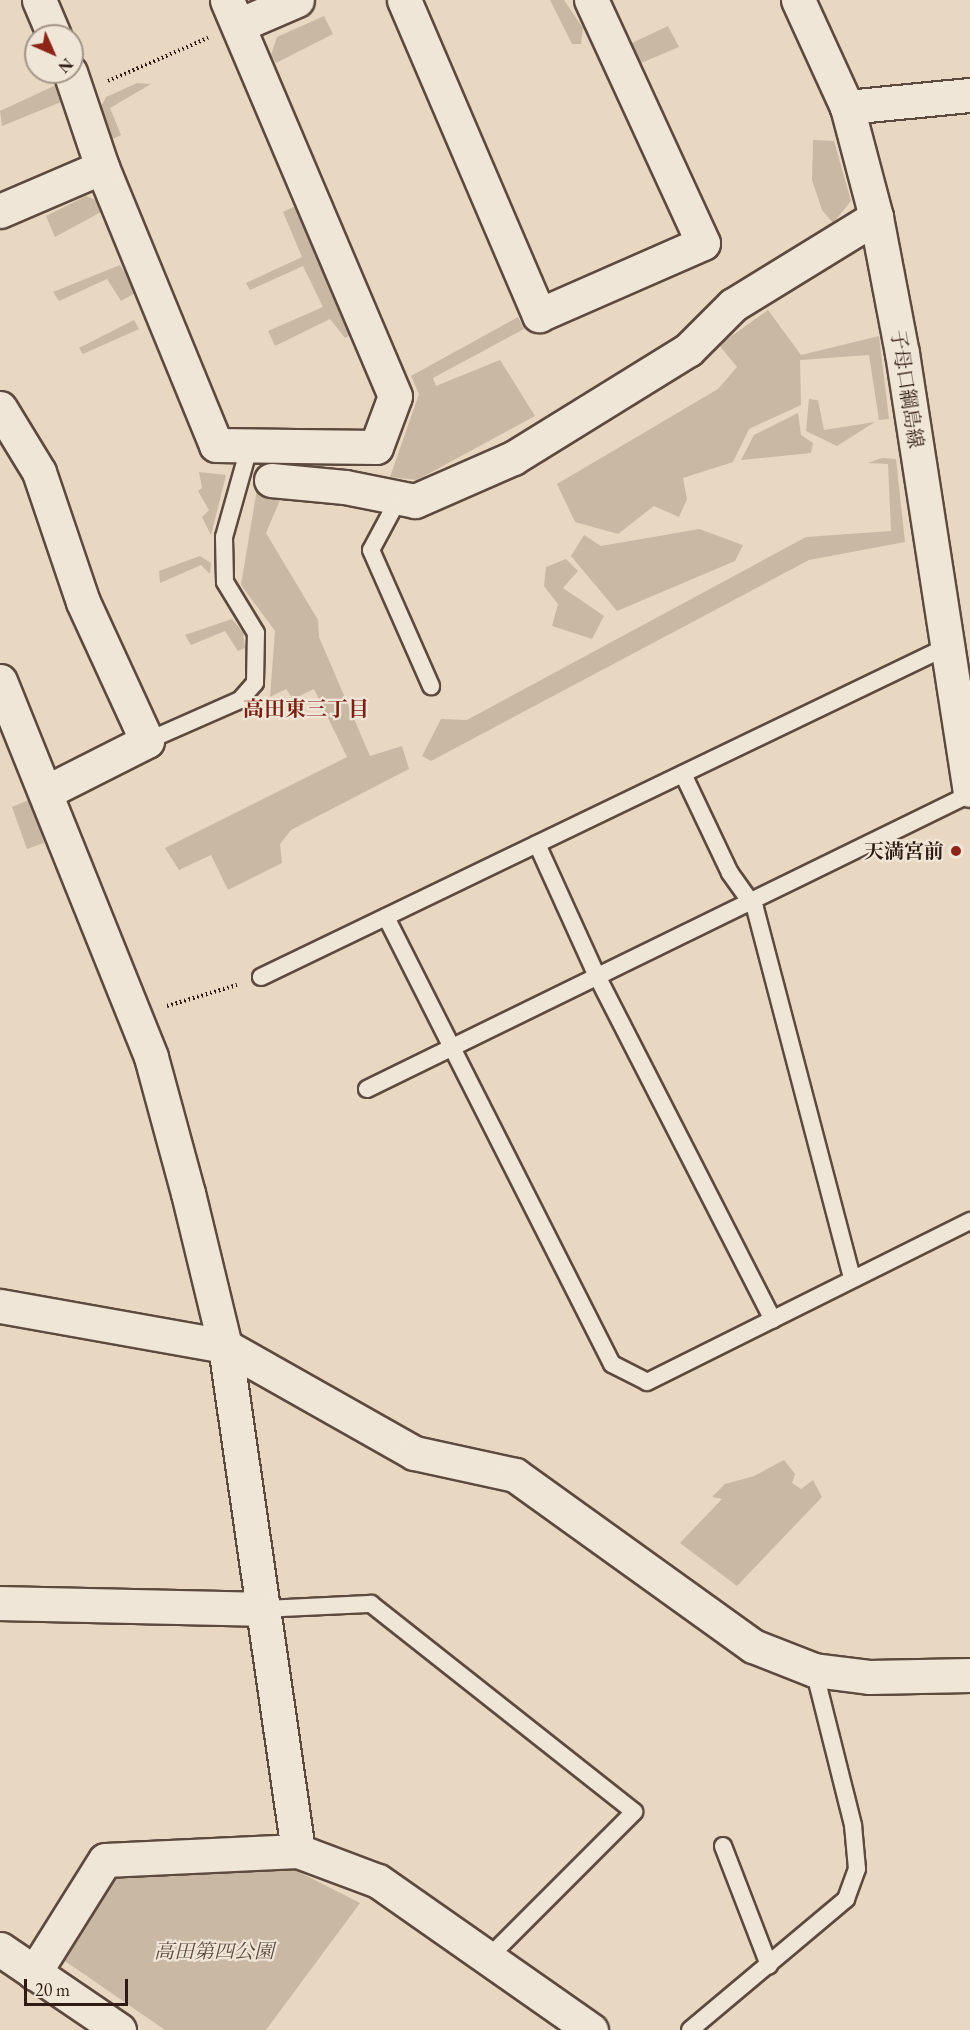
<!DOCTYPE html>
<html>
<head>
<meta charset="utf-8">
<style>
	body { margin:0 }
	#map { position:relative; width:970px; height:2030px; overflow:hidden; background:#e8d8c1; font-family:"EB Garamond","Noto Serif JP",serif }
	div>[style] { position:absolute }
	.green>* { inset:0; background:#c9b8a4 }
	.path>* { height:4px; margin-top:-2px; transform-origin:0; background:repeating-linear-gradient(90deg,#2f1b14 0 1.5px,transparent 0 4.5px) }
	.roads { filter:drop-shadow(2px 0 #5d4a3f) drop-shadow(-2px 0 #5d4a3f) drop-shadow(0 2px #5d4a3f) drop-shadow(0 -2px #5d4a3f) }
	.service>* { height:16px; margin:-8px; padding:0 8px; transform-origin:8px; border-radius:8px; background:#f0e6d7 }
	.minor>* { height:33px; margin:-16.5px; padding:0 16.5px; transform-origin:16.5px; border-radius:16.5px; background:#f0e6d7 }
	.tertiary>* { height:33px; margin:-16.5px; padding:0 16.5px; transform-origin:16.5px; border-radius:16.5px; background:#f0e6d7 }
	.secondary>* { height:33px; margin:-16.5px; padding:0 16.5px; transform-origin:16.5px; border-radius:16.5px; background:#f0e6d7 }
	.dots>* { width:16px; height:16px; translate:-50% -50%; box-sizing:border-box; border:3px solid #f0e6d7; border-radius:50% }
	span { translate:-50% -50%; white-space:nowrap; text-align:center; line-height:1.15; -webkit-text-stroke:4.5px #f0e6d7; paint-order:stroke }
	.street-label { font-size:20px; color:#2f1b14 }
	.poi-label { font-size:20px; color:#2f1b14; font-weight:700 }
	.right { translate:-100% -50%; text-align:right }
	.park-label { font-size:20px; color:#5d4a3f; font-style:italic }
	.neighbourhood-label { font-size:21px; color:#7a1f14; font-weight:700 }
	.north { position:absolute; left:24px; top:24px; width:60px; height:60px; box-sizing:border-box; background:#f0e6d7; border:2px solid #a39589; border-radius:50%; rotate:135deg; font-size:16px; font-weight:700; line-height:24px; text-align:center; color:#2f1b14 }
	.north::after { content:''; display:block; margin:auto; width:21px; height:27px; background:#8f2418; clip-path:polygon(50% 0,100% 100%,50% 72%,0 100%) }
	.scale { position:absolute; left:24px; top:1979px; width:104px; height:27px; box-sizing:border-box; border:3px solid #2f1b14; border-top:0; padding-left:8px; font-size:18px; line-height:21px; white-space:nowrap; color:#2f1b14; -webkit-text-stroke:4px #f0e6d7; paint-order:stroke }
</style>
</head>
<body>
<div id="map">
	<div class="green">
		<i style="clip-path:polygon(550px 0,564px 0,583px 28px,581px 44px,572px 44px)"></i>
		<i style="clip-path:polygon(324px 16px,333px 34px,276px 63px,271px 55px,277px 37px)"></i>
		<i style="clip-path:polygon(668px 26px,679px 47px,641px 63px,632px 43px)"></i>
		<i style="clip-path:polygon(137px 83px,151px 84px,110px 108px,121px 135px,113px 139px,98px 112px,106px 97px)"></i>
		<i style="clip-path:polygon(56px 85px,66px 100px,2px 126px,0 111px)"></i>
		<i style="clip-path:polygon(813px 140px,834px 141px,851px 201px,833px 223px,822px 210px,812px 180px)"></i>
		<i style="clip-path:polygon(86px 196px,98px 201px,101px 212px,55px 237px,46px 216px)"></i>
		<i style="clip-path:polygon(295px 206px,352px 334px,345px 338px,330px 319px,275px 346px,268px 331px,323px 307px,303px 266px,250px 290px,246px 283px,302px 257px,283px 212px)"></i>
		<i style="clip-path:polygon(120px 265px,137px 292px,121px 301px,107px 279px,59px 301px,53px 292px)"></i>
		<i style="clip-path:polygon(768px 310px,801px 355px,879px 336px,889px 419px,879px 420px,869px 355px,800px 360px,801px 405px,749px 429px,733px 462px,683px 478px,687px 499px,679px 517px,654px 506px,618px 534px,575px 522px,557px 484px,718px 389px,737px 367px,719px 345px)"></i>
		<i style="clip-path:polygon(518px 317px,524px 329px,433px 378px,436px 386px,500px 360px,535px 416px,417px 480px,390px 477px,419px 394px,411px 376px)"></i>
		<i style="clip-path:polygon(134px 320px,139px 329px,83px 354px,79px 348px)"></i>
		<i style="clip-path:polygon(809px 399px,818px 400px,824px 430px,875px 422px,837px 446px,806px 431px)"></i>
		<i style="clip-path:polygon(798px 413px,801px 435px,813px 443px,811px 453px,741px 460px,754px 435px)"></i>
		<i style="clip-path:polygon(882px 458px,896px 459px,905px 542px,809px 560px,431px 761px,422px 756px,441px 719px,467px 720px,806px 537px,891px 531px,888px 464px,868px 463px)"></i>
		<i style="clip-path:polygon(199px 472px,226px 475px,211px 535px,202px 517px,209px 510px,198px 491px,202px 488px)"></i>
		<i style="clip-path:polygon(257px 489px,280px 500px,266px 533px,318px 620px,319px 637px,370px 756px,402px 746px,409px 769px,291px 830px,280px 844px,282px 863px,228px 890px,211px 855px,179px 870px,165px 848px,347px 757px,314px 689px,293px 699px,286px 689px,270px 697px,275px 631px,241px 585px)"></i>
		<i style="clip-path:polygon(699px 529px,743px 545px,735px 561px,617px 611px,571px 556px,584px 535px,601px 546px)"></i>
		<i style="clip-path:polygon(200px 556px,211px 563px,210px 574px,201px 565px,160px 583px,159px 571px)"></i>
		<i style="clip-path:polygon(566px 559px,578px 571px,563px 588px,604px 616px,592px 639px,552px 626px,558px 604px,544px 586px,546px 567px)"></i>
		<i style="clip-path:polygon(232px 619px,243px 632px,245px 648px,238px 651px,225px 631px,191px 645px,185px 635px)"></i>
		<i style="clip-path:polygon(31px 799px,44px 843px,27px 849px,12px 807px)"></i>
		<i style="clip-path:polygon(784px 1460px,795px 1474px,792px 1483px,801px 1489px,813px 1480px,822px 1497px,737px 1586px,680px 1543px,722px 1499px,712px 1497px,725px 1484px,754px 1476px)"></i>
		<i style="clip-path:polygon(295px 1870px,360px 1903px,266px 2030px,165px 2030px,65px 1961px,118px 1875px)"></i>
	</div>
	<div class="path">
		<i style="left:108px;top:81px;width:109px;rotate:-23.3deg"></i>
		<i style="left:167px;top:1006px;width:73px;rotate:-16.7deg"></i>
	</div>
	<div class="roads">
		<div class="service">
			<i style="left:399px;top:498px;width:59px;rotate:118.3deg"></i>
			<i style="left:371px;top:550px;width:149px;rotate:66.2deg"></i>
			<i style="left:147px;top:741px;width:102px;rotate:-23.8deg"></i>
			<i style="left:240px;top:700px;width:23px;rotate:-49deg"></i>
			<i style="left:255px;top:683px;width:50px;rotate:-88.9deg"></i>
			<i style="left:256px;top:633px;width:60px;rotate:-121.3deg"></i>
			<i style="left:225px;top:582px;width:45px;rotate:-91.3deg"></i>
			<i style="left:224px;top:537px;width:92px;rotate:-74.3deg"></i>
			<i style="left:683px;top:774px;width:110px;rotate:64.6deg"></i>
			<i style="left:730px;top:873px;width:43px;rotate:54.5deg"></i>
			<i style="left:755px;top:908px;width:383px;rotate:75.3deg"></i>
			<i style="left:537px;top:844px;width:145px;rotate:65.6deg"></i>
			<i style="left:597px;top:976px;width:386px;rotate:62.9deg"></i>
			<i style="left:386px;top:917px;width:501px;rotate:63.18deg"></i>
			<i style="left:612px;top:1364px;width:39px;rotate:27deg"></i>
			<i style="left:647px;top:1382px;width:361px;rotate:-26.5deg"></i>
			<i style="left:261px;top:977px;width:760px;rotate:-25.72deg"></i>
			<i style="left:367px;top:1089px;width:671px;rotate:-26.07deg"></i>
			<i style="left:263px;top:1609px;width:108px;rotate:-2.7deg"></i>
			<i style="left:371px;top:1604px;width:335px;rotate:38.3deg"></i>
			<i style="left:634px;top:1812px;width:208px;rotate:135deg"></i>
			<i style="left:723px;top:1846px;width:128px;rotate:68.9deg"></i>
			<i style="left:690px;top:2030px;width:204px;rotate:-40deg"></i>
			<i style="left:846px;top:1899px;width:32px;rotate:-70deg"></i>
			<i style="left:857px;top:1869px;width:44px;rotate:-95.2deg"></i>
			<i style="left:853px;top:1825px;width:160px;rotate:-104.1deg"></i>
		</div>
		<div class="minor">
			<i style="left:39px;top:0;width:39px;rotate:67deg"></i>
			<i style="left:404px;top:0;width:343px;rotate:66.8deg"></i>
			<i style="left:539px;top:315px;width:179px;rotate:-23.7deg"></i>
			<i style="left:703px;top:243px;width:268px;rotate:-114.7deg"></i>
			<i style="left:239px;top:25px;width:63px;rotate:-23.3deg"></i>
			<i style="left:70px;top:72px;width:100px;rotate:71.4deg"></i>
			<i style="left:102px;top:167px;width:300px;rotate:67.7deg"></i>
			<i style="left:216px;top:445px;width:160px;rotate:0.7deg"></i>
			<i style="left:376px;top:447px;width:54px;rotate:-69.6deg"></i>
			<i style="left:395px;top:396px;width:430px;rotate:-113deg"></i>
			<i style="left:0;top:211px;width:111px;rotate:-23.3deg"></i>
			<i style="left:0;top:408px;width:75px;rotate:58.6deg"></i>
			<i style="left:39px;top:472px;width:137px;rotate:71.3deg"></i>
			<i style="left:83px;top:602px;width:153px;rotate:65.3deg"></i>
			<i style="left:147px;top:741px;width:113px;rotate:153.2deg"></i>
			<i style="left:271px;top:480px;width:74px;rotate:5.4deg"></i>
			<i style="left:345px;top:487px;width:71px;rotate:11.3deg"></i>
			<i style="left:415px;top:501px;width:107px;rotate:-23.7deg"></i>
			<i style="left:513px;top:458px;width:206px;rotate:-31.7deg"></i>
			<i style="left:688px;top:350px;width:64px;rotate:-45deg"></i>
			<i style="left:733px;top:305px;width:168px;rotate:-31.6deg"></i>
			<i style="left:0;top:681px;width:405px;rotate:68.1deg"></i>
			<i style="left:151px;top:1057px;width:141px;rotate:74.8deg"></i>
			<i style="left:188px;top:1193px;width:157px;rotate:76.4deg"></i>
			<i style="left:225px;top:1346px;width:510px;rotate:81.77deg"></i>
			<i style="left:0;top:1306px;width:229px;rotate:10.1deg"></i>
			<i style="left:225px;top:1346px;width:217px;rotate:29.5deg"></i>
			<i style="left:414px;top:1453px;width:103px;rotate:12.3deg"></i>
			<i style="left:515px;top:1475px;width:293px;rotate:35.7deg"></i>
			<i style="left:753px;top:1646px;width:66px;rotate:21.5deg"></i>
			<i style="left:814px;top:1670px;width:55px;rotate:7.3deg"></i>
			<i style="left:869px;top:1677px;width:101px;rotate:-1.1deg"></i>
			<i style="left:0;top:1603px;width:263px;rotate:1.3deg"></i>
			<i style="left:34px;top:1973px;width:133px;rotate:-57.9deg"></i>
			<i style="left:105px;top:1860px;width:193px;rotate:-2.7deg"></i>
			<i style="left:298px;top:1851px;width:85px;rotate:20.6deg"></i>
			<i style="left:378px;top:1881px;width:260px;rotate:35deg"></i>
		</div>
		<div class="tertiary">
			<i style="left:847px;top:107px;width:124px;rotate:-5.6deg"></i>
			<i style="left:0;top:1949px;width:144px;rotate:34.2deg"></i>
		</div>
		<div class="secondary">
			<i style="left:798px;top:0;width:118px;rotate:65.4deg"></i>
			<i style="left:847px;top:107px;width:114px;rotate:75.2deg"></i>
			<i style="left:876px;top:217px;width:138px;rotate:79.2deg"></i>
			<i style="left:902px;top:353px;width:442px;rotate:81.2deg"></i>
		</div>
	</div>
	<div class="dots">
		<i style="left:956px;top:851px;background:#8f2418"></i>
	</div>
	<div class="street-label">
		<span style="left:907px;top:389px;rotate:81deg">子母口綱島線</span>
	</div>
	<div class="poi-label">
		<span class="right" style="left:944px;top:851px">天満宮前</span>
	</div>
	<div class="park-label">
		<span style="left:214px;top:1951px">高田第四公園</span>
	</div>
	<div class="neighbourhood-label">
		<span style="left:306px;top:709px">高田東三丁目</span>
	</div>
	<div class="north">N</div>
	<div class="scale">20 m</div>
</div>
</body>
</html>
